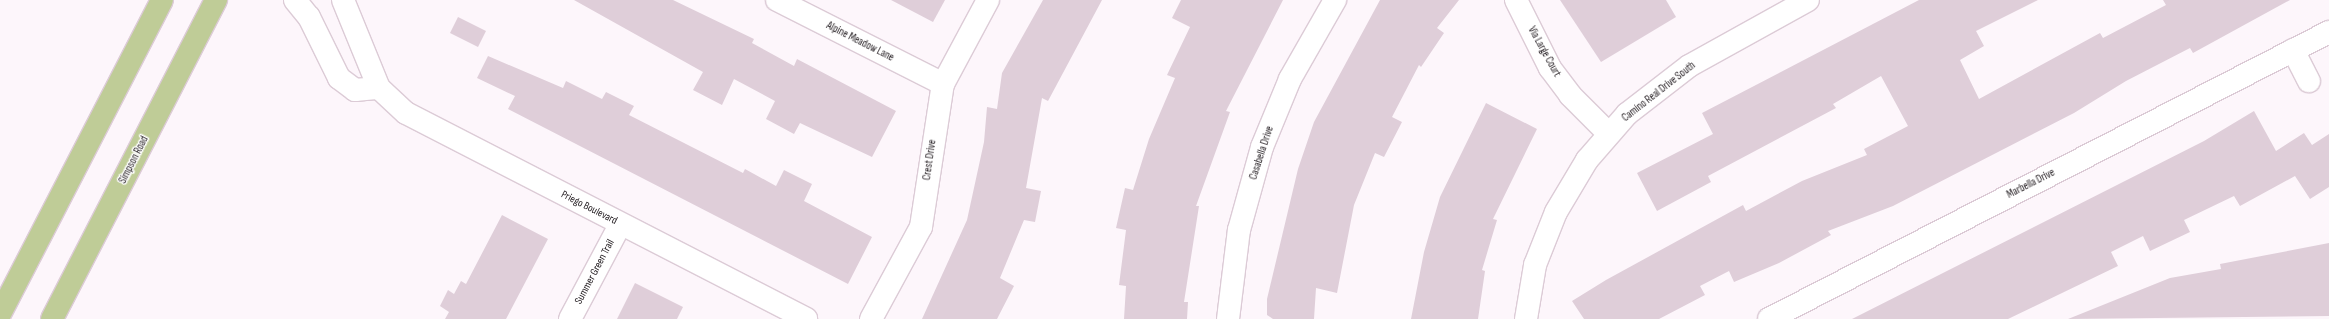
<!DOCTYPE html>
<html>
<head>
<meta charset="utf-8">
<style>
	body { margin:0 }
	#map { position:relative; width:2329px; height:319px; overflow:hidden; background:#fdf6fb; font-family:"Sofia Sans Condensed",sans-serif }
	div>[style] { position:absolute }
	.building>* { inset:0; background:#dfced9 }
	.roads { filter:drop-shadow(1px 0 #dccbd6) drop-shadow(-1px 0 #dccbd6) drop-shadow(0 1px #dccbd6) drop-shadow(0 -1px #dccbd6) }
	.minor>* { height:22px; margin:-11px; padding:0 11px; transform-origin:11px; border-radius:11px; background:#fff }
	.major>* { height:22px; margin:-11px; padding:0 11px; transform-origin:11px; border-radius:11px; background:#bfcc97 }
	span { translate:-50% -50%; white-space:nowrap; text-align:center; line-height:1.15; -webkit-text-stroke:3px #fff; paint-order:stroke }
	.street-label { font-size:11px; color:#282226 }
</style>
</head>
<body>
<div id="map">
	<div class="building">
		<i style="clip-path:polygon(574px 0,673px 0,754px 39px,752px 43px,794px 66px,797px 59px,896px 111px,872px 157px,800px 123px,794px 134px,766px 119px,775px 101px,734px 79px,722px 105px,693px 90px,703px 72px)"></i>
		<i style="clip-path:polygon(891px 0,945px 0,933px 22px)"></i>
		<i style="clip-path:polygon(1043px 0,1102px 0,1048px 101px,1042px 98px,1026px 188px,1041px 191px,1035px 222px,1024px 220px,1000px 278px,1014px 286px,997px 319px,922px 319px,967px 220px,984px 142px,987px 107px,997px 109px,1002px 73px)"></i>
		<i style="clip-path:polygon(1181px 0,1283px 0,1226px 111px,1230px 112px,1196px 206px,1199px 206px,1184px 302px,1188px 302px,1187px 319px,1124px 319px,1126px 286px,1119px 285px,1126px 230px,1116px 228px,1125px 188px,1133px 190px,1149px 139px,1175px 78px,1167px 75px,1190px 27px,1172px 18px)"></i>
		<i style="clip-path:polygon(1380px 0,1459px 0,1437px 28px,1444px 33px,1421px 67px,1419px 65px,1392px 117px,1402px 122px,1384px 157px,1375px 153px,1354px 205px,1337px 293px,1316px 288px,1314px 319px,1273px 319px,1267px 315px,1267px 299px,1298px 169px,1314px 122px)"></i>
		<i style="clip-path:polygon(1560px 0,1666px 0,1676px 17px,1601px 62px)"></i>
		<i style="clip-path:polygon(1919px 0,2038px 0,1976px 31px,1984px 46px,1960px 60px,1979px 99px,2100px 33px,2103px 38px,2166px 5px,2163px 0,2290px 0,2193px 53px,2190px 48px,2126px 81px,2074px 113px,1893px 206px,1828px 231px,1831px 235px,1779px 263px,1734px 282px,1729px 271px,1700px 286px,1705px 295px,1659px 319px,1584px 319px,1572px 301px,1606px 280px,1743px 205px,1746px 211px,1802px 181px,1867px 155px,1864px 149px,1908px 126px,1881px 76px,1833px 104px,1836px 108px,1708px 176px,1711px 182px,1657px 211px,1637px 173px,1713px 134px,1702px 113px)"></i>
		<i style="clip-path:polygon(458px 17px,486px 31px,478px 47px,450px 33px)"></i>
		<i style="clip-path:polygon(488px 56px,563px 88px,566px 81px,602px 99px,606px 92px,634px 106px,629px 115px,743px 173px,745px 169px,776px 186px,784px 170px,812px 184px,804px 201px,872px 237px,848px 284px,508px 109px,515px 96px,477px 78px)"></i>
		<i style="clip-path:polygon(1486px 103px,1537px 129px,1493px 219px,1497px 220px,1482px 270px,1485px 271px,1478px 319px,1411px 319px,1424px 252px,1440px 197px)"></i>
		<i style="clip-path:polygon(2254px 111px,2276px 151px,2304px 133px,2312px 145px,2329px 134px,2329px 187px,2310px 199px,2295px 176px,2240px 206px,2234px 196px,2184px 220px,2190px 232px,2150px 251px,2143px 236px,2111px 252px,2118px 266px,2008px 319px,1852px 319px,2204px 141px)"></i>
		<i style="clip-path:polygon(502px 215px,548px 239px,506px 319px,445px 319px,449px 312px,440px 306px,448px 290px,454px 294px,461px 281px,466px 284px)"></i>
		<i style="clip-path:polygon(2329px 243px,2329px 316px,2068px 319px,2170px 278px,2221px 269px,2220px 264px)"></i>
		<i style="clip-path:polygon(635px 283px,683px 307px,677px 319px,617px 319px)"></i>
	</div>
	<div class="roads">
		<div class="minor">
			<i style="left:295px;top:0;width:22px;rotate:51deg"></i>
			<i style="left:309px;top:17px;width:68px;rotate:63.8deg"></i>
			<i style="left:339px;top:78px;width:20px;rotate:37deg"></i>
			<i style="left:355px;top:90px;width:24px;rotate:-5deg"></i>
			<i style="left:343px;top:0;width:95px;rotate:67.8deg"></i>
			<i style="left:379px;top:88px;width:37px;rotate:43deg"></i>
			<i style="left:406px;top:113px;width:450px;rotate:27.2deg"></i>
			<i style="left:777px;top:0;width:186px;rotate:26.8deg"></i>
			<i style="left:1516px;top:0;width:76px;rotate:63.4deg"></i>
			<i style="left:1550px;top:68px;width:34px;rotate:53deg"></i>
			<i style="left:1570px;top:95px;width:55px;rotate:45deg"></i>
			<i style="left:2293px;top:50px;width:35px;rotate:63deg"></i>
			<i style="left:570px;top:319px;width:106px;rotate:-62deg"></i>
			<i style="left:871px;top:319px;width:105px;rotate:-61.5deg"></i>
			<i style="left:921px;top:227px;width:145px;rotate:-81.3deg"></i>
			<i style="left:943px;top:84px;width:95px;rotate:-61.8deg"></i>
			<i style="left:1228px;top:319px;width:90px;rotate:-83deg"></i>
			<i style="left:1239px;top:230px;width:86px;rotate:-74.5deg"></i>
			<i style="left:1262px;top:147px;width:74px;rotate:-67.6deg"></i>
			<i style="left:1290px;top:79px;width:91px;rotate:-60.3deg"></i>
			<i style="left:1526px;top:319px;width:55px;rotate:-80.5deg"></i>
			<i style="left:1535px;top:265px;width:57px;rotate:-68.4deg"></i>
			<i style="left:1556px;top:212px;width:61px;rotate:-59.2deg"></i>
			<i style="left:1587px;top:160px;width:61px;rotate:-49deg"></i>
			<i style="left:1627px;top:114px;width:78px;rotate:-37.7deg"></i>
			<i style="left:1689px;top:66px;width:136px;rotate:-29deg"></i>
			<i style="left:1769px;top:319px;width:629px;rotate:-27.14deg"></i>
		</div>
		<div class="major">
			<i style="left:0;top:314px;width:353px;rotate:-62.7deg"></i>
			<i style="left:52px;top:319px;width:359px;rotate:-62.8deg"></i>
		</div>
	</div>
	<div class="street-label">
		<span style="left:860px;top:42px;rotate:27deg">Alpine Meadow Lane</span>
		<span style="left:1544px;top:52px;rotate:61deg">Via Large Court</span>
		<span style="left:1659px;top:92px;rotate:-38deg">Camino Real Drive South</span>
		<span style="left:1262px;top:153px;rotate:-72deg">Casabella Drive</span>
		<span style="left:134px;top:160px;rotate:-63deg">Simpson Road</span>
		<span style="left:930px;top:160px;rotate:-82deg">Crest Drive</span>
		<span style="left:2031px;top:184px;rotate:-27deg">Marbella Drive</span>
		<span style="left:589px;top:208px;rotate:27deg">Priego Boulevard</span>
		<span style="left:595px;top:272px;rotate:-62deg">Summer Green Trail</span>
	</div>
</div>
</body>
</html>
